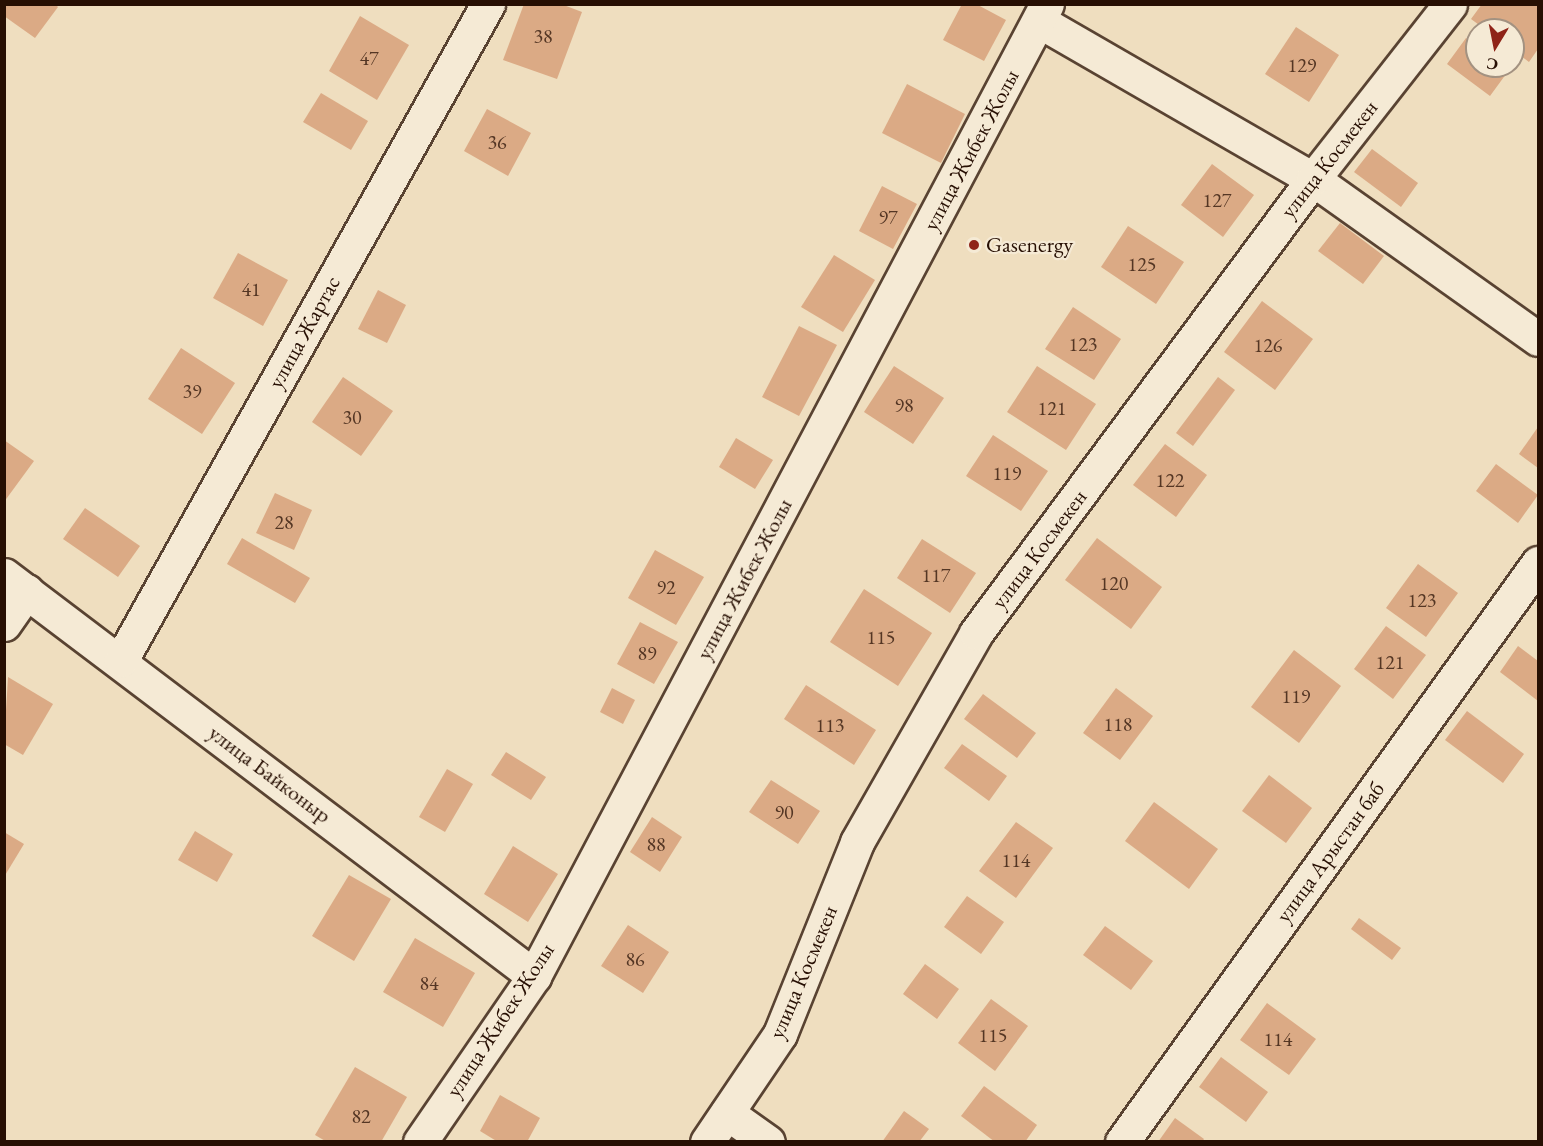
<!DOCTYPE html>
<html>
<head>
<meta charset="utf-8">
<style>
	body { margin:0 }
	#map { position:relative; width:1543px; height:1146px; overflow:hidden; background:#efdebf; font-family:"EB Garamond",serif }
	div>[style] { position:absolute }
	.building>* { inset:0; background:#dbaa85 }
	.roads { filter:drop-shadow(2px 0 #594332) drop-shadow(-2px 0 #594332) drop-shadow(0 2px #594332) drop-shadow(0 -2px #594332) }
	.minor>* { height:33px; margin:-16.5px; padding:0 16.5px; transform-origin:16.5px; border-radius:16.5px; background:#f5ead5 }
	.dots>* { width:16px; height:16px; translate:-50% -50%; box-sizing:border-box; border:3px solid #f5ead5; border-radius:50% }
	span { translate:-50% -50%; white-space:nowrap; text-align:center; line-height:1.15; -webkit-text-stroke:4.5px #f5ead5; paint-order:stroke }
	.number-label { font-size:20px; color:#543624 }
	.number-label span { -webkit-text-stroke-width:0 }
	.street-label { font-size:22px; color:#270f03 }
	.poi-label { font-size:22px; color:#270f03 }
	.left { translate:0 -50%; text-align:left }
	.frame { position:absolute; inset:0; border:6px solid #270f03; pointer-events:none }
	.north { position:absolute; left:1465px; top:18px; width:60px; height:60px; box-sizing:border-box; background:#f5ead5; border:2px solid #a39281; border-radius:50%; rotate:190deg; font-size:16px; font-weight:700; line-height:24px; text-align:center; color:#270f03 }
	.north::after { content:''; display:block; margin:auto; width:21px; height:27px; background:#8f2418; clip-path:polygon(50% 0,100% 100%,50% 72%,0 100%) }
</style>
</head>
<body>
<div id="map">
	<div class="building">
		<i style="clip-path:polygon(4px 4px,55px 4px,58px 7px,35px 38px,4px 16px)"></i>
		<i style="clip-path:polygon(524px 4px,561px 4px,582px 12px,557px 79px,503px 60px)"></i>
		<i style="clip-path:polygon(962px 4px,976px 4px,1006px 20px,984px 61px,943px 40px)"></i>
		<i style="clip-path:polygon(1482px 4px,1538px 4px,1538px 49px,1529px 62px,1513px 50px,1513px 30px,1486px 30px,1471px 19px)"></i>
		<i style="clip-path:polygon(360px 16px,409px 45px,377px 100px,329px 71px)"></i>
		<i style="clip-path:polygon(1296px 27px,1339px 55px,1309px 102px,1265px 74px)"></i>
		<i style="clip-path:polygon(1466px 38px,1477px 46px,1477px 66px,1509px 70px,1490px 96px,1447px 64px)"></i>
		<i style="clip-path:polygon(907px 84px,965px 114px,941px 163px,882px 133px)"></i>
		<i style="clip-path:polygon(321px 93px,368px 121px,351px 150px,303px 122px)"></i>
		<i style="clip-path:polygon(487px 109px,531px 133px,508px 176px,464px 151px)"></i>
		<i style="clip-path:polygon(1372px 149px,1418px 183px,1401px 207px,1354px 172px)"></i>
		<i style="clip-path:polygon(1212px 164px,1254px 195px,1223px 237px,1181px 205px)"></i>
		<i style="clip-path:polygon(882px 186px,917px 204px,893px 249px,859px 231px)"></i>
		<i style="clip-path:polygon(1340px 223px,1384px 256px,1363px 284px,1318px 251px)"></i>
		<i style="clip-path:polygon(1128px 226px,1184px 262px,1156px 304px,1101px 267px)"></i>
		<i style="clip-path:polygon(238px 253px,288px 280px,263px 326px,213px 298px)"></i>
		<i style="clip-path:polygon(834px 255px,875px 280px,843px 332px,801px 307px)"></i>
		<i style="clip-path:polygon(378px 290px,406px 305px,387px 343px,358px 329px)"></i>
		<i style="clip-path:polygon(1262px 301px,1313px 339px,1275px 390px,1224px 352px)"></i>
		<i style="clip-path:polygon(1073px 307px,1121px 339px,1094px 380px,1045px 349px)"></i>
		<i style="clip-path:polygon(799px 326px,837px 345px,799px 416px,762px 397px)"></i>
		<i style="clip-path:polygon(181px 348px,235px 383px,202px 434px,148px 399px)"></i>
		<i style="clip-path:polygon(894px 366px,944px 398px,913px 444px,864px 412px)"></i>
		<i style="clip-path:polygon(1037px 366px,1096px 404px,1066px 450px,1007px 412px)"></i>
		<i style="clip-path:polygon(343px 377px,393px 411px,361px 456px,312px 422px)"></i>
		<i style="clip-path:polygon(1218px 377px,1235px 390px,1193px 446px,1176px 433px)"></i>
		<i style="clip-path:polygon(1538px 427px,1538px 468px,1519px 454px)"></i>
		<i style="clip-path:polygon(993px 435px,1048px 471px,1021px 511px,966px 476px)"></i>
		<i style="clip-path:polygon(736px 438px,773px 460px,755px 489px,719px 467px)"></i>
		<i style="clip-path:polygon(4px 440px,34px 461px,4px 502px)"></i>
		<i style="clip-path:polygon(1165px 444px,1207px 475px,1176px 517px,1133px 485px)"></i>
		<i style="clip-path:polygon(1496px 464px,1538px 495px,1518px 523px,1476px 491px)"></i>
		<i style="clip-path:polygon(275px 493px,312px 510px,294px 550px,256px 533px)"></i>
		<i style="clip-path:polygon(85px 508px,140px 546px,118px 577px,63px 539px)"></i>
		<i style="clip-path:polygon(242px 538px,310px 578px,295px 603px,227px 564px)"></i>
		<i style="clip-path:polygon(1097px 538px,1162px 587px,1131px 629px,1065px 580px)"></i>
		<i style="clip-path:polygon(922px 539px,976px 573px,950px 613px,897px 578px)"></i>
		<i style="clip-path:polygon(655px 550px,704px 577px,676px 625px,628px 598px)"></i>
		<i style="clip-path:polygon(1418px 564px,1458px 593px,1426px 637px,1386px 608px)"></i>
		<i style="clip-path:polygon(864px 589px,932px 633px,898px 686px,830px 642px)"></i>
		<i style="clip-path:polygon(640px 622px,678px 642px,654px 684px,617px 664px)"></i>
		<i style="clip-path:polygon(1386px 626px,1426px 655px,1393px 699px,1354px 669px)"></i>
		<i style="clip-path:polygon(1518px 646px,1538px 661px,1538px 701px,1500px 672px)"></i>
		<i style="clip-path:polygon(1294px 650px,1341px 686px,1299px 743px,1251px 707px)"></i>
		<i style="clip-path:polygon(8px 677px,53px 704px,23px 755px,4px 744px)"></i>
		<i style="clip-path:polygon(806px 685px,876px 730px,854px 765px,784px 719px)"></i>
		<i style="clip-path:polygon(612px 688px,635px 700px,623px 724px,600px 712px)"></i>
		<i style="clip-path:polygon(1116px 688px,1153px 716px,1120px 760px,1083px 733px)"></i>
		<i style="clip-path:polygon(983px 694px,1036px 733px,1017px 758px,964px 719px)"></i>
		<i style="clip-path:polygon(1467px 711px,1524px 754px,1503px 783px,1445px 740px)"></i>
		<i style="clip-path:polygon(962px 744px,1007px 776px,989px 801px,944px 768px)"></i>
		<i style="clip-path:polygon(506px 752px,546px 777px,531px 800px,491px 775px)"></i>
		<i style="clip-path:polygon(447px 769px,473px 784px,445px 832px,419px 817px)"></i>
		<i style="clip-path:polygon(1269px 775px,1312px 808px,1286px 843px,1242px 811px)"></i>
		<i style="clip-path:polygon(771px 780px,820px 811px,798px 844px,749px 812px)"></i>
		<i style="clip-path:polygon(1154px 802px,1218px 849px,1189px 889px,1125px 841px)"></i>
		<i style="clip-path:polygon(652px 817px,682px 837px,660px 872px,630px 852px)"></i>
		<i style="clip-path:polygon(1016px 822px,1053px 848px,1016px 898px,979px 871px)"></i>
		<i style="clip-path:polygon(195px 831px,233px 854px,217px 882px,178px 860px)"></i>
		<i style="clip-path:polygon(4px 832px,24px 844px,4px 877px)"></i>
		<i style="clip-path:polygon(513px 846px,558px 874px,528px 922px,484px 894px)"></i>
		<i style="clip-path:polygon(349px 875px,391px 899px,354px 961px,312px 936px)"></i>
		<i style="clip-path:polygon(967px 896px,1004px 922px,981px 954px,944px 927px)"></i>
		<i style="clip-path:polygon(1359px 918px,1401px 948px,1392px 960px,1351px 929px)"></i>
		<i style="clip-path:polygon(628px 925px,669px 952px,643px 993px,601px 966px)"></i>
		<i style="clip-path:polygon(1105px 926px,1153px 961px,1131px 990px,1083px 955px)"></i>
		<i style="clip-path:polygon(415px 938px,475px 973px,443px 1027px,383px 992px)"></i>
		<i style="clip-path:polygon(925px 964px,959px 989px,937px 1019px,903px 994px)"></i>
		<i style="clip-path:polygon(991px 999px,1028px 1026px,995px 1071px,958px 1043px)"></i>
		<i style="clip-path:polygon(1267px 1003px,1316px 1039px,1289px 1075px,1240px 1040px)"></i>
		<i style="clip-path:polygon(1221px 1057px,1268px 1092px,1246px 1122px,1199px 1087px)"></i>
		<i style="clip-path:polygon(355px 1067px,407px 1097px,381px 1142px,327px 1142px,315px 1135px)"></i>
		<i style="clip-path:polygon(984px 1086px,1037px 1125px,1025px 1142px,995px 1142px,961px 1116px)"></i>
		<i style="clip-path:polygon(500px 1095px,540px 1118px,527px 1142px,498px 1142px,480px 1131px)"></i>
		<i style="clip-path:polygon(904px 1111px,929px 1129px,919px 1142px,882px 1142px)"></i>
		<i style="clip-path:polygon(1175px 1118px,1204px 1139px,1202px 1142px,1158px 1142px)"></i>
	</div>
	<div class="roads">
		<div class="minor">
			<i style="left:1039px;top:21px;width:316px;rotate:30deg"></i>
			<i style="left:1313px;top:179px;width:276px;rotate:35.4deg"></i>
			<i style="left:4px;top:575px;width:665px;rotate:37.11deg"></i>
			<i style="left:4px;top:624px;width:40px;rotate:-55.1deg"></i>
			<i style="left:121px;top:660px;width:752px;rotate:-60.78deg"></i>
			<i style="left:727px;top:1113px;width:50px;rotate:35.3deg"></i>
			<i style="left:420px;top:1142px;width:201px;rotate:-55.5deg"></i>
			<i style="left:534px;top:976px;width:1099px;rotate:-62.18deg"></i>
			<i style="left:707px;top:1142px;width:130px;rotate:-55.9deg"></i>
			<i style="left:780px;top:1034px;width:207px;rotate:-68.1deg"></i>
			<i style="left:857px;top:842px;width:241px;rotate:-60.3deg"></i>
			<i style="left:976px;top:633px;width:565px;rotate:-53.41deg"></i>
			<i style="left:1313px;top:179px;width:222px;rotate:-51.9deg"></i>
			<i style="left:1122px;top:1142px;width:713px;rotate:-54.3deg"></i>
		</div>
	</div>
	<div class="dots">
		<i style="left:974px;top:245px;background:#8f2418"></i>
	</div>
	<div class="number-label">
		<span style="left:543px;top:36px">38</span>
		<span style="left:369px;top:58px">47</span>
		<span style="left:1302px;top:65px">129</span>
		<span style="left:497px;top:142px">36</span>
		<span style="left:1217px;top:200px">127</span>
		<span style="left:888px;top:217px">97</span>
		<span style="left:1142px;top:264px">125</span>
		<span style="left:251px;top:289px">41</span>
		<span style="left:1083px;top:344px">123</span>
		<span style="left:1268px;top:345px">126</span>
		<span style="left:192px;top:391px">39</span>
		<span style="left:904px;top:405px">98</span>
		<span style="left:1052px;top:408px">121</span>
		<span style="left:352px;top:417px">30</span>
		<span style="left:1007px;top:473px">119</span>
		<span style="left:1170px;top:480px">122</span>
		<span style="left:284px;top:522px">28</span>
		<span style="left:936px;top:575px">117</span>
		<span style="left:1114px;top:583px">120</span>
		<span style="left:666px;top:587px">92</span>
		<span style="left:1422px;top:600px">123</span>
		<span style="left:881px;top:637px">115</span>
		<span style="left:647px;top:653px">89</span>
		<span style="left:1390px;top:662px">121</span>
		<span style="left:1296px;top:696px">119</span>
		<span style="left:1118px;top:724px">118</span>
		<span style="left:830px;top:725px">113</span>
		<span style="left:784px;top:812px">90</span>
		<span style="left:656px;top:844px">88</span>
		<span style="left:1016px;top:860px">114</span>
		<span style="left:635px;top:959px">86</span>
		<span style="left:429px;top:983px">84</span>
		<span style="left:993px;top:1035px">115</span>
		<span style="left:1278px;top:1039px">114</span>
		<span style="left:361px;top:1116px">82</span>
	</div>
	<div class="street-label">
		<span style="left:971px;top:150px;rotate:-62deg">улица Жибек Жолы</span>
		<span style="left:1329px;top:159px;rotate:-52deg">улица Космекен</span>
		<span style="left:304px;top:332px;rotate:-61deg">улица Жартас</span>
		<span style="left:1039px;top:549px;rotate:-53deg">улица Космекен</span>
		<span style="left:744px;top:579px;rotate:-62deg">улица Жибек Жолы</span>
		<span style="left:270px;top:774px;rotate:37deg">улица Байконыр</span>
		<span style="left:1330px;top:852px;rotate:-54deg">улица Арыстан баб</span>
		<span style="left:803px;top:972px;rotate:-67deg">улица Космекен</span>
		<span style="left:500px;top:1020px;rotate:-57deg">улица Жибек Жолы</span>
	</div>
	<div class="poi-label">
		<span class="left" style="left:986px;top:245px">Gasenergy</span>
	</div>
	<div class="frame"></div>
	<div class="north">С</div>
</div>
</body>
</html>
